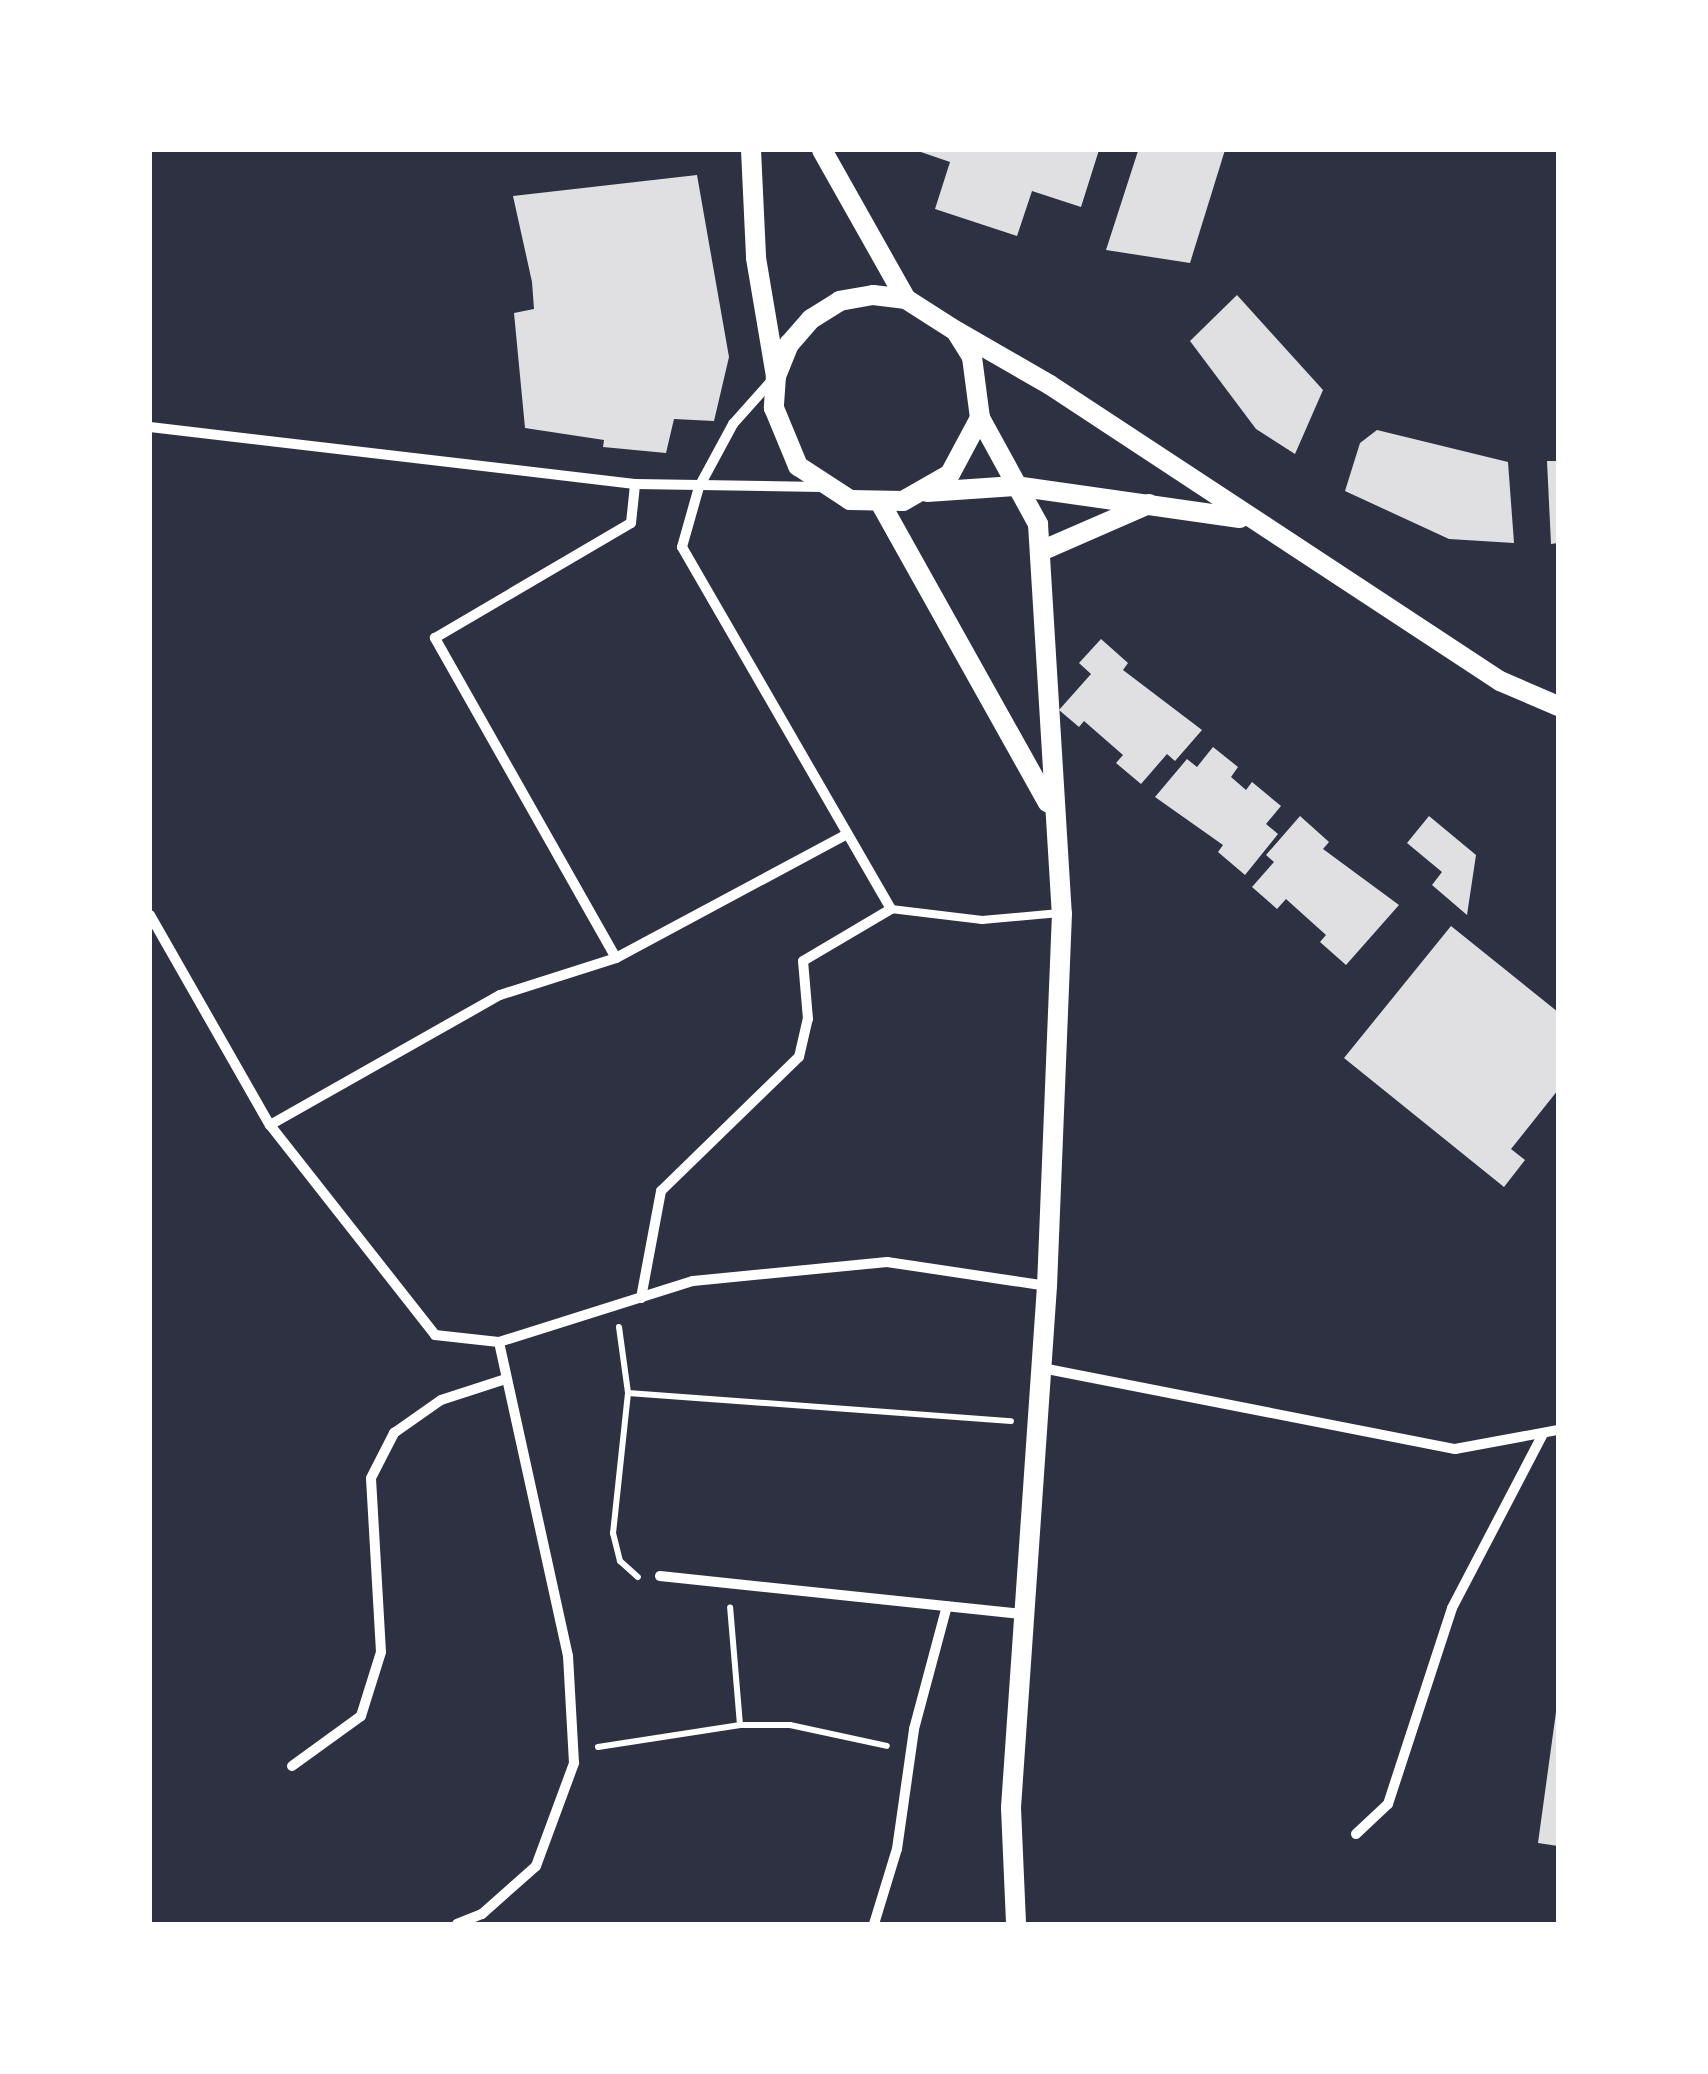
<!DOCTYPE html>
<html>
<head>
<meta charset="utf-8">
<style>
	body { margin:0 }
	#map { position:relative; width:1708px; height:2074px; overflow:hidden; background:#2d3142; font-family:"Noto Sans",sans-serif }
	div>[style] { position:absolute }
	.building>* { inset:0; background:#e0e0e3 }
	.path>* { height:6px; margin:-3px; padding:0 3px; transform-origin:3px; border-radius:3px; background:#fff }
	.service>* { height:8px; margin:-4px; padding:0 4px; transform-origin:4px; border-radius:4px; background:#fff }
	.minor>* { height:10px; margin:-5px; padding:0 5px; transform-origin:5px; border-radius:5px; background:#fff }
	.secondary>* { height:20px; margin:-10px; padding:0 10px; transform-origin:10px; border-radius:10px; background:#fff }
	span { translate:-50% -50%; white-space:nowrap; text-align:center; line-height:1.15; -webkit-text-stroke:10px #fff; paint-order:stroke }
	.frame { position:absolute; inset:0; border:152px solid #fff; pointer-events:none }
</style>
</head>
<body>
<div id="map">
	<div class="building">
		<i style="clip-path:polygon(915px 150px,1099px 150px,1081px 207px,1032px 191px,1017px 236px,935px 209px,950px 162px)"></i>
		<i style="clip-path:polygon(1225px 150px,1190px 263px,1106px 250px,1138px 151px)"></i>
		<i style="clip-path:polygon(697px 175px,729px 357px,714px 421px,674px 419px,666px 453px,603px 447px,604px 440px,525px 428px,514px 313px,534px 309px,532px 282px,513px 196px)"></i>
		<i style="clip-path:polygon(1237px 295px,1323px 390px,1295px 454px,1256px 429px,1190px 341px)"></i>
		<i style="clip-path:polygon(1377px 430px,1508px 462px,1514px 543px,1449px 539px,1345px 491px,1360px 443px)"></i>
		<i style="clip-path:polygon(1547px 461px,1558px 461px,1558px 543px,1551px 544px)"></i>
		<i style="clip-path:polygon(1101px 639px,1128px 663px,1123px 670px,1202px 730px,1175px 761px,1167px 754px,1141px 784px,1116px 763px,1123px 755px,1084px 721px,1079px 727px,1059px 710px,1091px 674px,1079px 663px)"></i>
		<i style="clip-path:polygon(1213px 747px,1238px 767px,1231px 777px,1246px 790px,1252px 782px,1281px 806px,1266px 824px,1278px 834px,1245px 875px,1218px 852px,1223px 845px,1155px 797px,1187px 759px,1197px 767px)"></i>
		<i style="clip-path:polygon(1300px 816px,1329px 842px,1323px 849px,1399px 905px,1346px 965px,1320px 942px,1326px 935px,1286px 899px,1277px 909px,1252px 887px,1274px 862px,1266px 855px)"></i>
		<i style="clip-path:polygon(1429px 816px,1476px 855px,1467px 915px,1432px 885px,1442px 872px,1407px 843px)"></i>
		<i style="clip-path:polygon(1451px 926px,1558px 1012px,1558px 1090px,1511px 1149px,1525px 1160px,1504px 1187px,1344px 1058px)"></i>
		<i style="clip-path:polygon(1556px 1712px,1558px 1712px,1558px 1846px,1538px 1843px)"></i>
	</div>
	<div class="path">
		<i style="left:619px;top:1327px;width:67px;rotate:82.2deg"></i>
		<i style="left:628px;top:1393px;width:141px;rotate:96.1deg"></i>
		<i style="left:613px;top:1533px;width:29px;rotate:76deg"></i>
		<i style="left:620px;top:1561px;width:24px;rotate:42deg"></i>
		<i style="left:628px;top:1393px;width:384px;rotate:4.2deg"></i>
		<i style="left:740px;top:1725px;width:50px"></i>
		<i style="left:790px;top:1725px;width:99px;rotate:12.2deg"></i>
		<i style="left:598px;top:1747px;width:144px;rotate:-8.8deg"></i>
		<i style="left:740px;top:1725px;width:118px;rotate:-94.8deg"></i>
	</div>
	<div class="service">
		<i style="left:891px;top:909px;width:92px;rotate:6.9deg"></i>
		<i style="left:982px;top:920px;width:78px;rotate:-5.1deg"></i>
	</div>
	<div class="minor">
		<i style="left:150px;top:427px;width:488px;rotate:6.7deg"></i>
		<i style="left:635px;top:484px;width:187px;rotate:0.9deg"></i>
		<i style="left:150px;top:915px;width:242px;rotate:60.3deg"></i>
		<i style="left:270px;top:1125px;width:267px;rotate:51.8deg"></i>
		<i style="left:435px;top:1335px;width:64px;rotate:6.2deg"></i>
		<i style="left:499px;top:1342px;width:203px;rotate:-17.5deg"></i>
		<i style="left:693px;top:1281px;width:195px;rotate:-5.6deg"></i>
		<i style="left:887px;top:1262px;width:162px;rotate:8.5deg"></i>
		<i style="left:616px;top:958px;width:259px;rotate:-28.2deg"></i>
		<i style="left:270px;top:1125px;width:264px;rotate:-29.5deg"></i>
		<i style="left:500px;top:995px;width:122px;rotate:-17.7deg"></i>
		<i style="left:616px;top:958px;width:368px;rotate:-119.5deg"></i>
		<i style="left:435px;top:638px;width:227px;rotate:-30.4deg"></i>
		<i style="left:631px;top:523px;width:39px;rotate:-84deg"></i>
		<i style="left:641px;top:1298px;width:109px;rotate:-79.4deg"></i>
		<i style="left:661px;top:1191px;width:192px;rotate:-44.2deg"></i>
		<i style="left:799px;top:1057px;width:39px;rotate:-77deg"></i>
		<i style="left:808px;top:1019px;width:58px;rotate:-94.9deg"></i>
		<i style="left:803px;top:961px;width:102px;rotate:-30.6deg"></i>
		<i style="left:891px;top:909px;width:418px;rotate:-120deg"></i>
		<i style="left:682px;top:547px;width:62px;rotate:-74.2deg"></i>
		<i style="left:699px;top:487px;width:72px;rotate:-61.6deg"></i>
		<i style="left:733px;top:424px;width:62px;rotate:-48.3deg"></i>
		<i style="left:1042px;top:1368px;width:421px;rotate:11.1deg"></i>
		<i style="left:1455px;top:1449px;width:105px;rotate:-10.5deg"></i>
		<i style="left:660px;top:1576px;width:365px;rotate:6deg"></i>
		<i style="left:292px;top:1766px;width:85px;rotate:-35.9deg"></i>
		<i style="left:361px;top:1716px;width:67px;rotate:-72.6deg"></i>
		<i style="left:381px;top:1652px;width:174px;rotate:-93.3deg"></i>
		<i style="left:371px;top:1478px;width:51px;rotate:-62.9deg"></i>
		<i style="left:394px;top:1433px;width:57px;rotate:-35.1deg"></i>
		<i style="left:441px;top:1400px;width:68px;rotate:-17.9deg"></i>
		<i style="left:1356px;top:1834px;width:44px;rotate:-43.2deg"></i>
		<i style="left:1388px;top:1804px;width:206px;rotate:-71.9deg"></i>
		<i style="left:1452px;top:1608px;width:196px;rotate:-62.4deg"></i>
		<i style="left:457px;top:1924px;width:27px;rotate:-22deg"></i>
		<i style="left:482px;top:1914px;width:72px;rotate:-41.6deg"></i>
		<i style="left:536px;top:1866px;width:110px;rotate:-69.7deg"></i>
		<i style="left:574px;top:1763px;width:107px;rotate:-93.2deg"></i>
		<i style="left:568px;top:1656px;width:321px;rotate:-102.4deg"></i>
		<i style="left:874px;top:1924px;width:78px;rotate:-73deg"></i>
		<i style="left:897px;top:1849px;width:121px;rotate:-81.9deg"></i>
		<i style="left:914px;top:1729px;width:127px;rotate:-75deg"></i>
	</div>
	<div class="secondary">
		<i style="left:751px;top:150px;width:108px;rotate:87.3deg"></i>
		<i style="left:756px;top:258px;width:120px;rotate:80.4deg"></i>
		<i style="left:776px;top:376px;width:32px;rotate:94deg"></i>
		<i style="left:774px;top:408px;width:63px;rotate:67.5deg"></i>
		<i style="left:798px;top:466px;width:62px;rotate:33.2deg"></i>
		<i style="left:850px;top:500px;width:53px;rotate:1.1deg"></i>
		<i style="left:903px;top:501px;width:54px;rotate:-29.9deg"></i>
		<i style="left:950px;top:474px;width:64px;rotate:-61.8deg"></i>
		<i style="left:980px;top:418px;width:62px;rotate:-97.5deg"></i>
		<i style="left:972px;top:357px;width:31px;rotate:-122deg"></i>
		<i style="left:956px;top:331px;width:59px;rotate:-147.4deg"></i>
		<i style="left:906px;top:299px;width:33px;rotate:-173deg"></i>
		<i style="left:873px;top:295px;width:34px;rotate:170deg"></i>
		<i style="left:840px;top:301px;width:34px;rotate:148deg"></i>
		<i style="left:811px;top:319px;width:33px;rotate:131deg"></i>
		<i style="left:789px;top:344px;width:35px;rotate:112deg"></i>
		<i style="left:822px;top:150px;width:171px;rotate:60.6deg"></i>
		<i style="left:958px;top:332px;width:106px;rotate:29.9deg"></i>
		<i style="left:1050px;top:385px;width:539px;rotate:33.34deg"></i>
		<i style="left:1500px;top:681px;width:63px;rotate:23.3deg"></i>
		<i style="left:980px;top:418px;width:121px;rotate:61.3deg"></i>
		<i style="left:1038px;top:524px;width:390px;rotate:86.5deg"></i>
		<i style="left:1062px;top:913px;width:373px;rotate:92.3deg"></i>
		<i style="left:1047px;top:1286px;width:523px;rotate:93.95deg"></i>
		<i style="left:1011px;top:1808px;width:116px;rotate:87.5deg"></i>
		<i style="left:927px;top:492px;width:88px;rotate:-3.9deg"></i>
		<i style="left:1015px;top:486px;width:227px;rotate:8.1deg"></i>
		<i style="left:881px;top:504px;width:342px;rotate:60.8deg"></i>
		<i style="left:1041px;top:551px;width:118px;rotate:-23.5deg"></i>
	</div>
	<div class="frame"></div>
</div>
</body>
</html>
